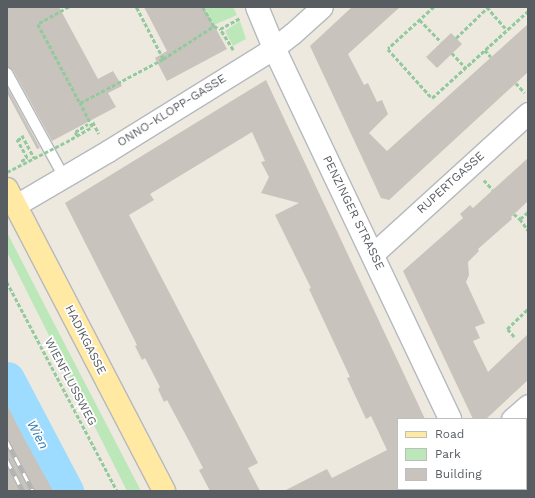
<!DOCTYPE html>
<html>
<head>
<meta charset="utf-8">
<style>
	body { margin:0 }
	#map { position:relative; width:535px; height:498px; overflow:hidden; background:#ede9df; font-family:"Work Sans",sans-serif }
	div>[style] { position:absolute }
	.green>* { inset:0; background:#bce8b9 }
	.river>* { height:35px; margin:-17.5px; padding:0 17.5px; transform-origin:17.5px; border-radius:17.5px; background:#9edcff }
	.building>* { inset:0; background:#c8c3bc }
	.path>* { height:2.5px; margin-top:-1.25px; transform-origin:0; background:repeating-linear-gradient(90deg,#92c99d 0 4px,transparent 0 6px) }
	.roads { filter:drop-shadow(1px 0 #b5b9be) drop-shadow(-1px 0 #b5b9be) drop-shadow(0 1px #b5b9be) drop-shadow(0 -1px #b5b9be) }
	.lane>* { height:10px; margin:-5px; padding:0 5px; transform-origin:5px; border-radius:5px; background:#fff }
	.street>* { height:21px; margin:-10.5px; padding:0 10.5px; transform-origin:10.5px; border-radius:10.5px; background:#fff }
	.secondary>* { height:22px; margin:-11px; padding:0 11px; transform-origin:11px; border-radius:11px; background:#fff }
	.primary>* { height:22px; margin:-11px; padding:0 11px; transform-origin:11px; border-radius:11px; background:#ffe9a3 }
	.rail>* { height:4.5px; margin-top:-2.25px; transform-origin:0; background:repeating-linear-gradient(90deg,#fff 0 9px,#b2b3b3 0 18px); box-sizing:border-box; border-block:1px solid #b2b3b3 }
	.path-bridge>* { height:2.5px; margin-top:-1.25px; transform-origin:0; background:repeating-linear-gradient(90deg,#92c99d 0 4px,transparent 0 6px) }
	span { translate:-50% -50%; white-space:nowrap; text-align:center; line-height:1.15; -webkit-text-stroke:3.5px #fff; paint-order:stroke }
	.street-label { font-size:12px; color:#585d62 }
	.water-label { font-size:13px; color:#3078b0; font-style:italic }
	.frame { position:absolute; inset:0; border:8px solid #585d62; pointer-events:none }
	.legend { position:absolute; left:397px; top:418px; width:130px; height:72px; box-sizing:border-box; background:#fff; border:1px solid #bcbec0; margin:0; padding:5px 7px; list-style:none; font-size:12px; color:#585d62 }
	.legend li { display:flex; align-items:center; gap:8px; height:20px }
	.legend b { width:20px; border:1px solid #bcbec0 }
</style>
</head>
<body>
<div id="map">
	<div class="green">
		<i style="clip-path:polygon(205px 7px,233px 7px,237px 15px,214px 25px)"></i>
		<i style="clip-path:polygon(240px 21px,246px 39px,233px 46px,225px 31px)"></i>
		<i style="clip-path:polygon(7px 232px,15px 248px,141px 491px,127px 491px,7px 252px)"></i>
	</div>
	<div class="river">
		<i style="left:7px;top:379px;width:127px;rotate:62.2deg"></i>
	</div>
	<div class="building">
		<i style="clip-path:polygon(7px 7px,59px 7px,98px 79px,113px 71px,122px 86px,108px 93px,116px 107px,52px 141px,13px 70px,7px 67px)"></i>
		<i style="clip-path:polygon(144px 7px,204px 7px,227px 49px,167px 81px,155px 58px,167px 51px)"></i>
		<i style="clip-path:polygon(352px 7px,400px 7px,348px 54px,364px 85px,368px 83px,377px 102px,382px 100px,388px 114px,369px 133px,387px 151px,528px 24px,528px 72px,389px 200px,381px 198px,310px 46px)"></i>
		<i style="clip-path:polygon(451px 33px,462px 44px,437px 68px,426px 57px)"></i>
		<i style="clip-path:polygon(266px 80px,425px 419px,398px 419px,398px 491px,284px 491px,327px 469px,332px 478px,387px 450px,371px 416px,366px 419px,347px 378px,350px 377px,309px 289px,311px 288px,275px 215px,299px 203px,261px 193px,269px 177px,261px 162px,265px 161px,252px 132px,150px 194px,154px 200px,129px 215px,258px 463px,248px 468px,260px 491px,210px 491px,199px 470px,203px 468px,189px 441px,167px 400px,164px 402px,158px 389px,160px 387px,145px 358px,142px 360px,135px 346px,137px 345px,65px 203px)"></i>
		<i style="clip-path:polygon(7px 87px,40px 148px,37px 149px,7px 93px)"></i>
		<i style="clip-path:polygon(528px 158px,528px 201px,511px 217px,512px 219px,478px 249px,479px 251px,468px 262px,469px 275px,466px 282px,485px 323px,475px 327px,480px 338px,473px 341px,488px 372px,528px 334px,528px 380px,486px 419px,473px 419px,403px 271px,463px 218px,460px 214px,470px 205px,473px 208px)"></i>
		<i style="clip-path:polygon(7px 405px,25px 440px,53px 491px,7px 491px)"></i>
	</div>
	<div class="path">
		<i style="left:69px;top:7px;width:35px;rotate:151deg"></i>
		<i style="left:38px;top:24px;width:89px;rotate:62deg"></i>
		<i style="left:203px;top:7px;width:22px;rotate:60deg"></i>
		<i style="left:214px;top:26px;width:7px;rotate:27deg"></i>
		<i style="left:434px;top:7px;width:62px;rotate:137.6deg"></i>
		<i style="left:388px;top:49px;width:66px;rotate:48.1deg"></i>
		<i style="left:432px;top:98px;width:130px;rotate:-42.2deg"></i>
		<i style="left:487px;top:7px;width:30px;rotate:49deg"></i>
		<i style="left:420px;top:20px;width:30px;rotate:46deg"></i>
		<i style="left:456px;top:38px;width:43px;rotate:-44.1deg"></i>
		<i style="left:233px;top:50px;width:25px;rotate:-122deg"></i>
		<i style="left:220px;top:29px;width:23px;rotate:-29deg"></i>
		<i style="left:485px;top:50px;width:9px;rotate:49deg"></i>
		<i style="left:452px;top:53px;width:21px;rotate:47deg"></i>
		<i style="left:163px;top:59px;width:61px;rotate:-32.9deg"></i>
		<i style="left:516px;top:83px;width:13px;rotate:48deg"></i>
		<i style="left:93px;top:122px;width:13px;rotate:63deg"></i>
		<i style="left:22px;top:135px;width:26px;rotate:62deg"></i>
		<i style="left:77px;top:136px;width:4px;rotate:-117deg"></i>
		<i style="left:75px;top:132px;width:15px;rotate:-32deg"></i>
		<i style="left:66px;top:142px;width:30px;rotate:-30deg"></i>
		<i style="left:92px;top:127px;width:27px;rotate:-117deg"></i>
		<i style="left:80px;top:103px;width:94px;rotate:-27.9deg"></i>
		<i style="left:163px;top:59px;width:59px;rotate:-117.4deg"></i>
		<i style="left:21px;top:161px;width:7px;rotate:-27deg"></i>
		<i style="left:27px;top:158px;width:21px;rotate:-119deg"></i>
		<i style="left:17px;top:140px;width:7px;rotate:-27deg"></i>
		<i style="left:484px;top:180px;width:13px;rotate:48deg"></i>
		<i style="left:514px;top:214px;width:8px;rotate:40deg"></i>
		<i style="left:520px;top:219px;width:11px;rotate:-41deg"></i>
		<i style="left:520px;top:219px;width:14px;rotate:54deg"></i>
		<i style="left:7px;top:282px;width:236px;rotate:62.2deg"></i>
		<i style="left:514px;top:337px;width:11px;rotate:-131deg"></i>
		<i style="left:507px;top:329px;width:29px;rotate:-44deg"></i>
	</div>
	<div class="roads">
		<div class="lane">
			<i style="left:7px;top:73px;width:119px;rotate:61.3deg"></i>
		</div>
		<div class="street">
			<i style="left:16px;top:205px;width:107px;rotate:-30.4deg"></i>
			<i style="left:108px;top:151px;width:195px;rotate:-31.8deg"></i>
			<i style="left:274px;top:48px;width:23px;rotate:-38deg"></i>
			<i style="left:292px;top:34px;width:40px;rotate:-42deg"></i>
			<i style="left:373px;top:254px;width:210px;rotate:-42.3deg"></i>
			<i style="left:512px;top:419px;width:21px;rotate:-41deg"></i>
			<i style="left:430px;top:491px;width:4px;rotate:-27deg"></i>
		</div>
		<div class="secondary">
			<i style="left:257px;top:7px;width:44px;rotate:67.5deg"></i>
			<i style="left:274px;top:48px;width:411px;rotate:64.6deg"></i>
			<i style="left:483px;top:489px;width:2px;rotate:63deg"></i>
		</div>
		<div class="primary">
			<i style="left:7px;top:189px;width:340px;rotate:62.5deg"></i>
		</div>
	</div>
	<div class="rail">
		<i style="left:7px;top:441px;width:56px;rotate:62.5deg"></i>
		<i style="left:7px;top:460px;width:35px;rotate:63deg"></i>
	</div>
	<div class="path-bridge">
		<i style="left:7px;top:172px;width:66px;rotate:-27deg"></i>
	</div>
	<div class="street-label">
		<span style="left:172px;top:111px;rotate:-32deg">ONNO-KLOPP-GASSE</span>
		<span style="left:451px;top:183px;rotate:-42deg">RUPERTGASSE</span>
		<span style="left:353px;top:213px;rotate:64deg">PENZINGER STRASSE</span>
		<span style="left:85px;top:340px;rotate:63deg">HADIKGASSE</span>
		<span style="left:70px;top:382px;rotate:62deg">WIENFLUSSWEG</span>
	</div>
	<div class="water-label">
		<span style="left:37px;top:435px;rotate:62deg">Wien</span>
	</div>
	<div class="frame"></div>
	<ul class="legend">
	<li><b style="height:5px;background:#ffe9a3"></b>Road</li>
	<li><b style="height:11px;background:#bce8b9"></b>Park</li>
	<li><b style="height:11px;background:#c8c3bc"></b>Building</li>
	</ul>
</div>
</body>
</html>
